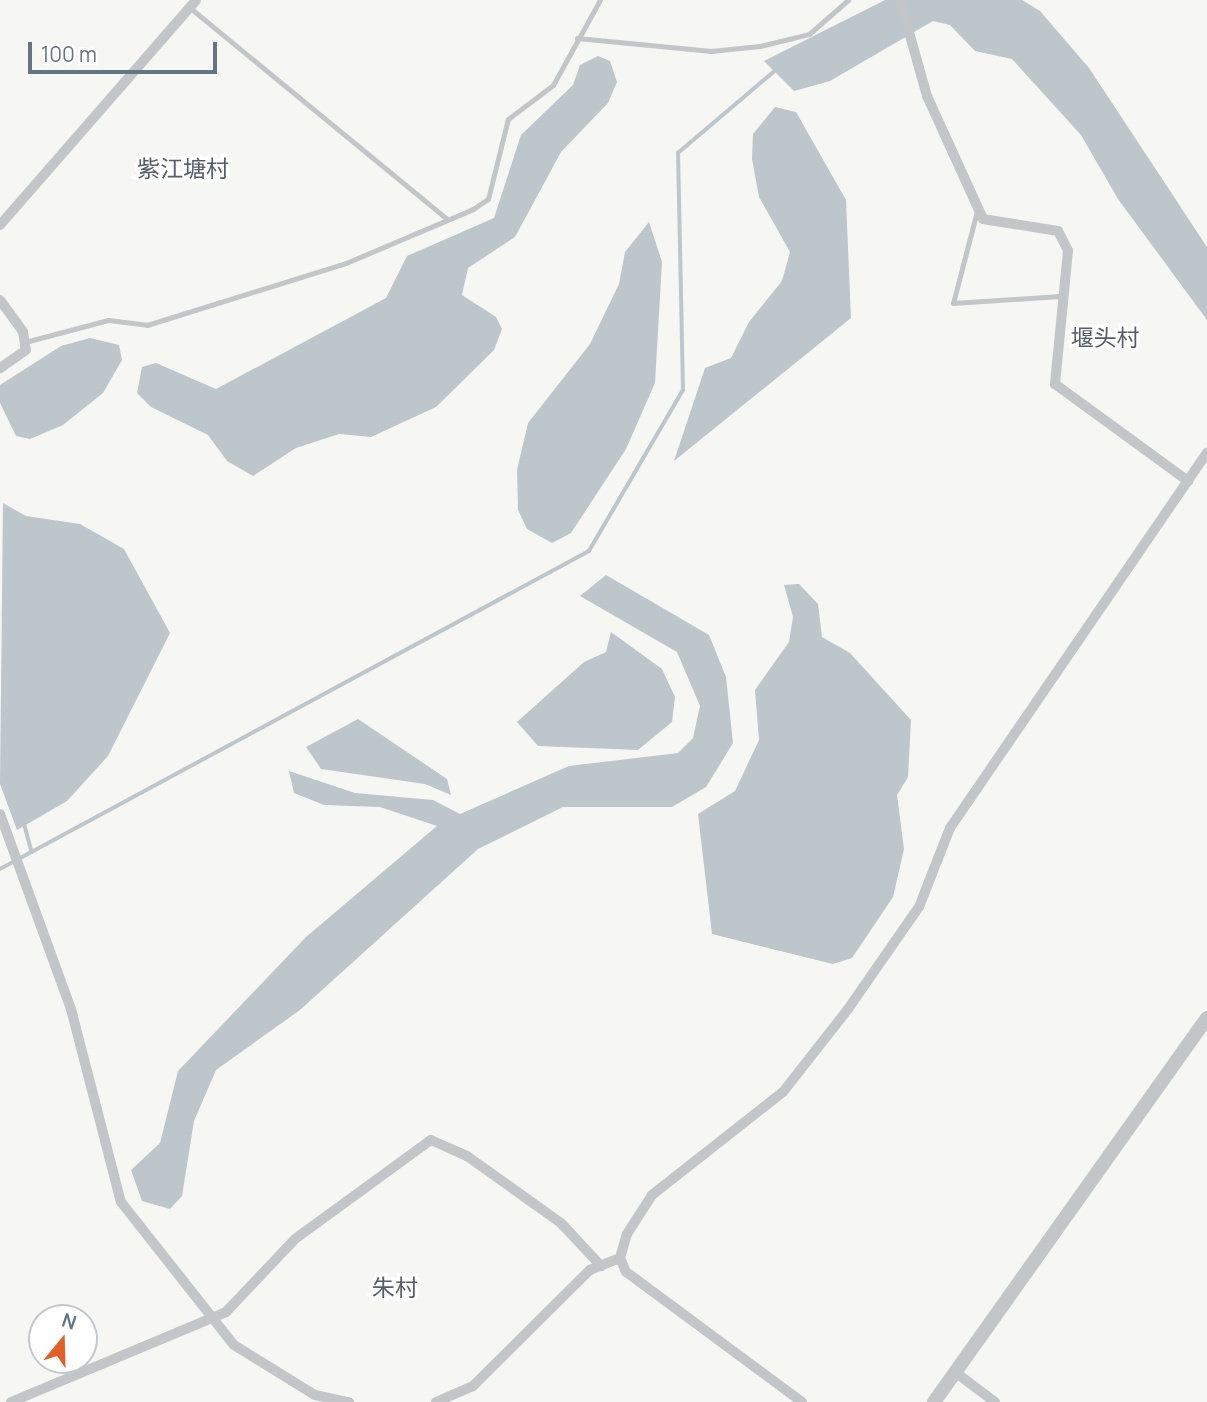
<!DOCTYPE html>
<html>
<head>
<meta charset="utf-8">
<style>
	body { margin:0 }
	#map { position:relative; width:1207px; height:1402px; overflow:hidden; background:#f6f6f3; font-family:Manrope,"Noto Sans SC",sans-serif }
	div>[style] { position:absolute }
	.water>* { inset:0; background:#bcc6cb }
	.stream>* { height:3.5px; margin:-1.75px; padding:0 1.75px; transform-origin:1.75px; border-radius:1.75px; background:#bcc6cb }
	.service>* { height:5px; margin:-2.5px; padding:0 2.5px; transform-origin:2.5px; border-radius:2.5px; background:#c2c6c9 }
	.minor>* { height:10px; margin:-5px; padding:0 5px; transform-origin:5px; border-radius:5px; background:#c2c6c9 }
	.tertiary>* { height:14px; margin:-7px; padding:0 7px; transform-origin:7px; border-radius:7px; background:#c2c6c9 }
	span { translate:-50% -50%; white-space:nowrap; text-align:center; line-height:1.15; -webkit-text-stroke:7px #fff; paint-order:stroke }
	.quarter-label { font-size:23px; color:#535e69 }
	.north { position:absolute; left:28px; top:1304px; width:70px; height:70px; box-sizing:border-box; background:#fff; border:2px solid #c2c8ce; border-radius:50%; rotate:19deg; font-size:19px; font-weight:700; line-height:28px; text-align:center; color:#667584 }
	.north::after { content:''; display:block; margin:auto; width:24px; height:32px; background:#e25f28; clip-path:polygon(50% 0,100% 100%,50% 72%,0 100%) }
	.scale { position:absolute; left:28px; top:42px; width:189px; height:32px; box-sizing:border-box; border:4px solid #667584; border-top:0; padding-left:9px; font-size:21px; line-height:24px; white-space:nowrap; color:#667584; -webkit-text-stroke:5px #fff; paint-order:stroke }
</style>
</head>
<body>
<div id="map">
	<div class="water">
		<i style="clip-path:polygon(885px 0,1022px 0,1040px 11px,1089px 68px,1207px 247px,1207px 320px,1118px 199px,1081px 135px,1012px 59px,975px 51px,950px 25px,933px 21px,830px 81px,794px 91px,764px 61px)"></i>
		<i style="clip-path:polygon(598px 56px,610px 61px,617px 82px,608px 103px,561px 152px,515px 237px,468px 268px,462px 295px,496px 317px,502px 329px,494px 350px,436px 407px,371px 437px,339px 434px,296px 448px,253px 476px,227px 461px,208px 435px,151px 407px,137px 393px,142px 367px,156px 363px,216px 389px,386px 298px,407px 256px,494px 218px,521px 135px,573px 85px,580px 65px)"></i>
		<i style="clip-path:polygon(775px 107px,796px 112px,846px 200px,851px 318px,674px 461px,705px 368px,731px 358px,749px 322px,782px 281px,790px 252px,759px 197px,752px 159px,753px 134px)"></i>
		<i style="clip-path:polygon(649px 222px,662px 262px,655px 383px,626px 449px,571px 533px,552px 543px,527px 529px,518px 510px,517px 470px,528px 423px,590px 344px,619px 284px,625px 252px)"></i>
		<i style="clip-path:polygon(90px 338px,119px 345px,122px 360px,103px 393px,63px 425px,30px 439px,16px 436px,0 403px,0 385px,61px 346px)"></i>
		<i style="clip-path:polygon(3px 503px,26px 516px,80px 524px,124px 549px,170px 633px,108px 756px,67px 801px,17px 830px,0 784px)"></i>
		<i style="clip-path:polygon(606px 575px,709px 635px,726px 677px,733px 743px,706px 787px,672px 807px,563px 807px,478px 849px,300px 1010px,216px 1070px,194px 1121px,182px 1196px,170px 1209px,142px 1201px,131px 1170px,160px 1143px,178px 1071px,306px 937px,437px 826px,380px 807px,324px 805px,294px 793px,289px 771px,355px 793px,433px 800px,460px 814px,569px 766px,678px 753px,693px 738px,700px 706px,677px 652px,580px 596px)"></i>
		<i style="clip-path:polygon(799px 584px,818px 604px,822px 637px,850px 653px,911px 720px,908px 777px,897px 795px,904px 849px,893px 897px,852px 958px,833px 964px,712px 934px,698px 814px,735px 791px,759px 740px,755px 690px,789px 642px,793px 617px,784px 585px)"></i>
		<i style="clip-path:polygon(611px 632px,662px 669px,675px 697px,672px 722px,638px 750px,538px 746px,517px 722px,584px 662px,606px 652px)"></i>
		<i style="clip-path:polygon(358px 719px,447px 779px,451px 795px,425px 784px,321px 769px,306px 747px)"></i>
	</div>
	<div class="stream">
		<i style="left:24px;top:822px;width:31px;rotate:75deg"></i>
		<i style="left:0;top:869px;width:669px;rotate:-28.36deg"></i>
		<i style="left:589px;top:551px;width:186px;rotate:-59.7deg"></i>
		<i style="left:683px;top:390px;width:237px;rotate:-91.2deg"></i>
		<i style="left:678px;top:153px;width:128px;rotate:-40.3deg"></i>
	</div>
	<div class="service">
		<i style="left:189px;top:7px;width:333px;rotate:39.4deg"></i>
		<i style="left:577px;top:38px;width:135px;rotate:5.5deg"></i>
		<i style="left:711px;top:51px;width:49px;rotate:-5.8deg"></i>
		<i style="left:760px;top:46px;width:50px;rotate:-13.8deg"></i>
		<i style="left:809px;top:34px;width:52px;rotate:-41.1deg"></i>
		<i style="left:977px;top:211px;width:95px;rotate:104.6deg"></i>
		<i style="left:953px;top:303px;width:107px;rotate:-3.7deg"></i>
		<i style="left:25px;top:342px;width:86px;rotate:-14.8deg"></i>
		<i style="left:108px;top:320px;width:39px;rotate:7deg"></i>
		<i style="left:147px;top:325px;width:208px;rotate:-17.3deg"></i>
		<i style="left:346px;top:263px;width:138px;rotate:-23deg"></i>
		<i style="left:473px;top:209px;width:18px;rotate:-34deg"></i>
		<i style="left:488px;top:199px;width:82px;rotate:-76deg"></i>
		<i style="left:508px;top:119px;width:56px;rotate:-37.1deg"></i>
		<i style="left:553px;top:85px;width:97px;rotate:-61.1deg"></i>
	</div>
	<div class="minor">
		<i style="left:900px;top:0;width:100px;rotate:74.3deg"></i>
		<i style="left:927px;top:96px;width:135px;rotate:65.5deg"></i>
		<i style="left:983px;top:219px;width:76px;rotate:9.1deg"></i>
		<i style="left:1058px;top:231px;width:22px;rotate:63deg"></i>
		<i style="left:1068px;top:251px;width:134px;rotate:95.6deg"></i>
		<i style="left:1055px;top:384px;width:165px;rotate:36.1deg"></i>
		<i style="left:0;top:225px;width:298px;rotate:-48.9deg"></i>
		<i style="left:0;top:300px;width:39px;rotate:54deg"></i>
		<i style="left:23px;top:332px;width:18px;rotate:81deg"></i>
		<i style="left:26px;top:350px;width:32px;rotate:145deg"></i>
		<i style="left:0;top:814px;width:208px;rotate:70deg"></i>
		<i style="left:71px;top:1009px;width:199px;rotate:75.5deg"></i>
		<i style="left:121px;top:1202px;width:182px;rotate:51.7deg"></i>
		<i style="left:234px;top:1345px;width:95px;rotate:31.7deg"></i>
		<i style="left:315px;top:1395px;width:35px;rotate:12deg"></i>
		<i style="left:955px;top:1372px;width:50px;rotate:36.9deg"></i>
		<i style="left:11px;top:1402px;width:233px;rotate:-22.7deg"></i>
		<i style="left:226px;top:1312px;width:100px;rotate:-46.6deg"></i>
		<i style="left:295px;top:1239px;width:168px;rotate:-36.1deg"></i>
		<i style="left:431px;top:1140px;width:39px;rotate:24deg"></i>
		<i style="left:467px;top:1156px;width:115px;rotate:35.5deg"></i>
		<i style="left:561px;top:1223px;width:59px;rotate:47.1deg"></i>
		<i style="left:436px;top:1402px;width:40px;rotate:-23.4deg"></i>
		<i style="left:473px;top:1386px;width:165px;rotate:-44.8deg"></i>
		<i style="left:590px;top:1270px;width:32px;rotate:-22deg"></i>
		<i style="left:802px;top:1402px;width:219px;rotate:-143.5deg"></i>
		<i style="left:626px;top:1272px;width:15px;rotate:-113deg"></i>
		<i style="left:620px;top:1258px;width:25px;rotate:-74deg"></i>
		<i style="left:627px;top:1234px;width:46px;rotate:-57.3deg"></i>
		<i style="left:652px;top:1195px;width:167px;rotate:-38.2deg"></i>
		<i style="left:783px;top:1092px;width:105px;rotate:-51.9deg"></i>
		<i style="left:848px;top:1009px;width:124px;rotate:-55.2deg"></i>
		<i style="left:919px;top:907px;width:85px;rotate:-68.6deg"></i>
		<i style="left:950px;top:828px;width:455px;rotate:-55.6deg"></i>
	</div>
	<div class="tertiary">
		<i style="left:934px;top:1402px;width:471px;rotate:-54.6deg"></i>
	</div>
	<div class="quarter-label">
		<span style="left:183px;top:168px">紫江塘村</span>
		<span style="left:1105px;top:337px">堰头村</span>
		<span style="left:395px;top:1287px">朱村</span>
	</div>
	<div class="north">N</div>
	<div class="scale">100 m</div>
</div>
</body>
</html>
